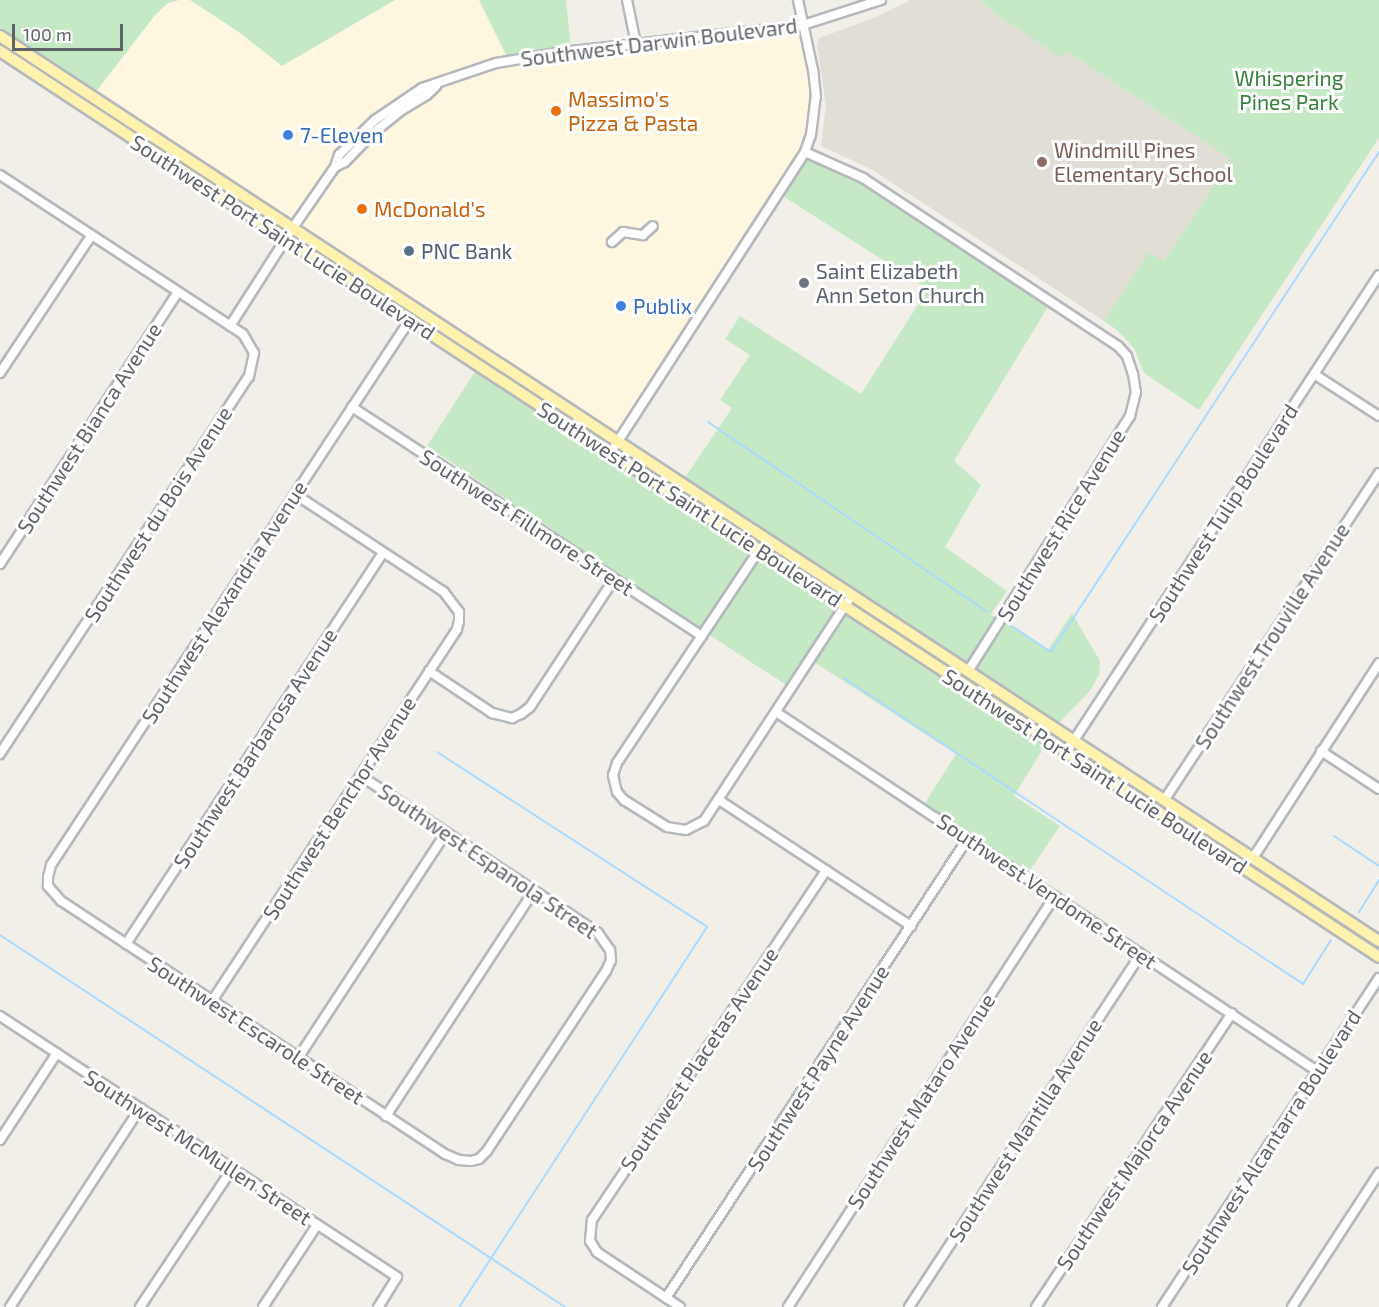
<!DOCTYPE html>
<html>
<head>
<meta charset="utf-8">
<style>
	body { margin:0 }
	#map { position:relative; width:1379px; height:1307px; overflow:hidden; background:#f1efe8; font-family:"Exo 2",sans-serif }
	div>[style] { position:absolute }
	.commercial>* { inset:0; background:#fef7e0 }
	.education>* { inset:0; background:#e1ded6 }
	.green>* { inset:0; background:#c5e8c5 }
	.stream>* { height:2px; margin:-1px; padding:0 1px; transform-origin:1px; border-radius:1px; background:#aadaff }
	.roads { filter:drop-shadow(2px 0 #b5b8bc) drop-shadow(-2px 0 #b5b8bc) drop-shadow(0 2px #b5b8bc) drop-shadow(0 -2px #b5b8bc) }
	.minor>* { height:8px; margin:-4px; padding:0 4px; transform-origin:4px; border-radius:4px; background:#fff }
	.major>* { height:10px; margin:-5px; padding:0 5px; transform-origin:5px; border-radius:5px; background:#fff2af }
	.dots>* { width:16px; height:16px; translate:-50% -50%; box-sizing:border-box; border:3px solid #fff; border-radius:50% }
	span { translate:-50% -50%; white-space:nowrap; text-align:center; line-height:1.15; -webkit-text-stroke:6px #fff; paint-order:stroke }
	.street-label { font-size:21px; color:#5f6368 }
	.park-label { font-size:21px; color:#348238 }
	.food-label { font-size:21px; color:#c56008 }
	.left { translate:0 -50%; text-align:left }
	.shop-label { font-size:21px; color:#366cbe }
	.education-label { font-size:21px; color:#785e54 }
	.service-label { font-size:21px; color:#4e5e75 }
	.worship-label { font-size:21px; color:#5b616d }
	.scale { position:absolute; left:12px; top:24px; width:111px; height:27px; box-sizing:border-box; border:3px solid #5f6368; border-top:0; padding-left:8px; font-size:18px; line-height:21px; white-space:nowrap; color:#5f6368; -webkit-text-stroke:4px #fff; paint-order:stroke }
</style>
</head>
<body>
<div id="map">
	<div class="commercial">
		<i style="clip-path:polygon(179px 0,190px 0,205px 8px,282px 65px,395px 0,479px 0,508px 57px,421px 85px,372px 117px,336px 152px,330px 167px,290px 223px,95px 93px,155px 15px,168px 3px)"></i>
		<i style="clip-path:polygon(800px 29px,812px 97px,807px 133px,801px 150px,614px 439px,297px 228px,339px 170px,349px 165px,375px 137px,403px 115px,442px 88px,497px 67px,564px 56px)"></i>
	</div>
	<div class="education">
		<i style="clip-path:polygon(911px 0,980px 0,992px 11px,1061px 57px,1066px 51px,1231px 159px,1164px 261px,1149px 253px,1104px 321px,871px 169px,821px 146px,826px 105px,817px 45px,819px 38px,874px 18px)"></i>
	</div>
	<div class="green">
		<i style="clip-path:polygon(0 0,179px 0,168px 3px,155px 15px,95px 93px,0 32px)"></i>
		<i style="clip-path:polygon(190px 0,395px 0,282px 66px,239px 32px)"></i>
		<i style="clip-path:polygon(479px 0,566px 0,571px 47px,507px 57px)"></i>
		<i style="clip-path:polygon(980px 0,1379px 0,1379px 138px,1199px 410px,1144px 373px,1134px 348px,1117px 330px,1104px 321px,1149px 252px,1164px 261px,1231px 159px,1066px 51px,1061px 58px,992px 11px)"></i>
		<i style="clip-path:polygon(807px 157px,860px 181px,1049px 305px,954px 461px,981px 485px,945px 547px,1007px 591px,991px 614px,996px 618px,962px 671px,682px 482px,732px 408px,720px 400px,750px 355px,725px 339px,740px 316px,861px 394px,928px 289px,783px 196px)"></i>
		<i style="clip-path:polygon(480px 364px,757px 546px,701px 630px,427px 446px)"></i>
		<i style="clip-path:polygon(764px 550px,842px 602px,788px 686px,708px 634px)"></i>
		<i style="clip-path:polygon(850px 606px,1050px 737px,1014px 796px,1060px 826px,1028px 873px,925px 803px,956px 754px,814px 662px)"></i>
		<i style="clip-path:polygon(1072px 613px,1100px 661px,1099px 675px,1089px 692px,1056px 726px,969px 675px,1003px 622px,1048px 650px)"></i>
	</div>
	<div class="stream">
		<i style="left:708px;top:422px;width:338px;rotate:34.2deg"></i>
		<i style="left:1010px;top:625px;width:49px;rotate:33.4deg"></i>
		<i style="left:1051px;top:652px;width:598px;rotate:-56.74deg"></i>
		<i style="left:844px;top:678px;width:552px;rotate:33.69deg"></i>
		<i style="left:1303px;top:984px;width:52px;rotate:-57.5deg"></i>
		<i style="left:437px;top:752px;width:322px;rotate:32.9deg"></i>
		<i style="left:707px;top:927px;width:454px;rotate:123.1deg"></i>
		<i style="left:1334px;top:836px;width:54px;rotate:33.7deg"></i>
		<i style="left:1359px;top:912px;width:38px;rotate:-58deg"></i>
		<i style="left:0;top:935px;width:676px;rotate:33.36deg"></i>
	</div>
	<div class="roads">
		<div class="minor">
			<i style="left:627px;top:0;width:45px;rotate:78.4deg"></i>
			<i style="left:805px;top:152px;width:64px;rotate:24.1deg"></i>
			<i style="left:863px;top:178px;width:305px;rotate:33.4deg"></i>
			<i style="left:1118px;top:346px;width:13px;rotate:48deg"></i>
			<i style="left:1127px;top:356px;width:19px;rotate:72deg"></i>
			<i style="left:1133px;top:374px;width:18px;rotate:81deg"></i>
			<i style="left:1136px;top:392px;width:25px;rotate:104deg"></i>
			<i style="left:1130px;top:416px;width:302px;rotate:122.4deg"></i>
			<i style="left:335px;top:167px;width:11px;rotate:-27deg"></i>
			<i style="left:345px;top:162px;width:39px;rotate:-46deg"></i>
			<i style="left:372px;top:134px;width:36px;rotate:-39deg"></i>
			<i style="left:400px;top:111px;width:31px;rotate:-31deg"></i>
			<i style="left:427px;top:95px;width:13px;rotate:-45deg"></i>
			<i style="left:0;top:175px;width:290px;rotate:33.2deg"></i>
			<i style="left:243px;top:334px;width:22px;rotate:60deg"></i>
			<i style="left:254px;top:353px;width:24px;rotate:102deg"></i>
			<i style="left:249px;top:376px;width:453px;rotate:123.4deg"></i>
			<i style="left:612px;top:242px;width:15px;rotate:-42deg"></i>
			<i style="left:623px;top:232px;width:20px;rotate:9deg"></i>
			<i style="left:643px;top:235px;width:13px;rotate:-42deg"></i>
			<i style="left:230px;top:326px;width:115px;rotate:-57.4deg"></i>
			<i style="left:292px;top:229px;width:75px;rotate:-55.3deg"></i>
			<i style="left:335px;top:167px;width:13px;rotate:-72deg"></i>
			<i style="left:339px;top:155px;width:50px;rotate:-44.2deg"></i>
			<i style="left:375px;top:120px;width:57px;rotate:-34.2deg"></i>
			<i style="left:422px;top:88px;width:78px;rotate:-18.7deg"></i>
			<i style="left:496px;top:63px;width:68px;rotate:-9.3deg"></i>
			<i style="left:563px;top:52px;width:242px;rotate:-6.4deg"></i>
			<i style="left:803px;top:25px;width:82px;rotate:-17.8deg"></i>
			<i style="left:0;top:373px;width:164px;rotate:-56.4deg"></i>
			<i style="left:1314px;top:374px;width:77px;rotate:32.9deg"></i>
			<i style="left:352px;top:407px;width:418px;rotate:33.2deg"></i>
			<i style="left:611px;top:452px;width:357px;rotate:-57.1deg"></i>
			<i style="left:805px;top:152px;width:18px;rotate:-71deg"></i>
			<i style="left:811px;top:135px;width:38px;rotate:-83deg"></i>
			<i style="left:816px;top:97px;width:27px;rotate:-96deg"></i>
			<i style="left:813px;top:70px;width:72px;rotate:-102.1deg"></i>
			<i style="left:759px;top:550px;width:256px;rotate:123.7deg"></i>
			<i style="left:617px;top:763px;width:13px;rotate:108deg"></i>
			<i style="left:613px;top:775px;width:17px;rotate:77deg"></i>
			<i style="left:617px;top:792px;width:11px;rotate:49deg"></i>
			<i style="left:624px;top:800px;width:51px;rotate:32.1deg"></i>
			<i style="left:667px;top:827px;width:19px;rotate:9deg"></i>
			<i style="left:686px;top:830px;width:20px;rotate:-27deg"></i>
			<i style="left:704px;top:821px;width:270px;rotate:-56.8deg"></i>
			<i style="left:0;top:564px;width:325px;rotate:-56.8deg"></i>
			<i style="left:429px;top:671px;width:76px;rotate:33.7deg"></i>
			<i style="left:492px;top:713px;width:21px;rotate:14deg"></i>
			<i style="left:512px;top:718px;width:10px;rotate:-24deg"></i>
			<i style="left:521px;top:714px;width:11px;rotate:-38deg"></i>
			<i style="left:530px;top:707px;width:153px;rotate:-56.7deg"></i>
			<i style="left:776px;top:712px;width:649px;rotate:33.57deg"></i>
			<i style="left:1067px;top:751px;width:569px;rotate:-56.76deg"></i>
			<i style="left:1321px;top:751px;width:69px;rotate:33.2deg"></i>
			<i style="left:361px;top:776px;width:284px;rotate:33.5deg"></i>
			<i style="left:598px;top:933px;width:21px;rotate:55deg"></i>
			<i style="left:610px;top:950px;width:10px;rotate:84deg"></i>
			<i style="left:611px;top:960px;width:12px;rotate:114deg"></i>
			<i style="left:606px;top:971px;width:216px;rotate:123.5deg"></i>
			<i style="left:487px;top:1151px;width:11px;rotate:135deg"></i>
			<i style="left:479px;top:1159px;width:8px;rotate:166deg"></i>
			<i style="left:471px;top:1161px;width:12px;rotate:-175deg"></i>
			<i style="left:459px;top:1160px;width:15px;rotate:-157deg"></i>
			<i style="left:445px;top:1154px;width:460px;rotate:-146.6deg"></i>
			<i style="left:61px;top:901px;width:20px;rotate:-131deg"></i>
			<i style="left:48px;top:886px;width:9px;rotate:-90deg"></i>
			<i style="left:48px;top:877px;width:12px;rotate:-76deg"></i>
			<i style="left:51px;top:865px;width:651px;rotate:-56.65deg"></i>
			<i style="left:1165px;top:799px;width:390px;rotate:-56.7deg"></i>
			<i style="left:719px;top:800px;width:230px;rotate:33.3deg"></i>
			<i style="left:1253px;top:858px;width:232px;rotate:-57.1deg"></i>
			<i style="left:126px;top:944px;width:468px;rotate:-56.7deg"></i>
			<i style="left:212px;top:1001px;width:445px;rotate:-56.6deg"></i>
			<i style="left:457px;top:629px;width:8px;rotate:-76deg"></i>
			<i style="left:459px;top:621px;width:9px;rotate:-90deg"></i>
			<i style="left:459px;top:612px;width:25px;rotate:-127deg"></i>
			<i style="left:444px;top:592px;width:178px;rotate:-146.7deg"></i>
			<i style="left:0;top:1016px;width:475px;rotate:33.3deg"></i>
			<i style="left:397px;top:1277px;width:36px;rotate:122deg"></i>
			<i style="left:298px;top:1058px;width:269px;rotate:-56.7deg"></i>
			<i style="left:386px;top:1116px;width:269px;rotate:-56.7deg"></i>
			<i style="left:0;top:1140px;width:104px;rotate:-56.8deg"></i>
			<i style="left:666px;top:1298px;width:550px;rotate:-56.71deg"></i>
			<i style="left:10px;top:1307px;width:238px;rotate:-56.8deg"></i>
			<i style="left:140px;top:1307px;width:166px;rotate:-56.3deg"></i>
			<i style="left:263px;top:1307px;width:98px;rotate:-56.6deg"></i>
			<i style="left:680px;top:1307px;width:100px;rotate:-146.5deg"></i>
			<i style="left:597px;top:1252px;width:13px;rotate:-122deg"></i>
			<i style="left:590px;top:1241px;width:21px;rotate:-85deg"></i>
			<i style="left:592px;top:1220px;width:421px;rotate:-56.2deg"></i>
			<i style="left:788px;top:1307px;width:490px;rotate:-57deg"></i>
			<i style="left:909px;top:1307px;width:422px;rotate:-56.7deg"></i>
			<i style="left:1036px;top:1307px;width:353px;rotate:-56.3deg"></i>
			<i style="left:1162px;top:1307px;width:394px;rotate:-56.6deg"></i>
			<i style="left:1292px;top:1307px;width:160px;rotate:-57deg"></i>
		</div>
		<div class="major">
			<i style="left:0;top:36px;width:1649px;rotate:33.28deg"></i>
			<i style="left:0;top:51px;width:1650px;rotate:33.3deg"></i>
		</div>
	</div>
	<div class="dots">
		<i style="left:556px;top:111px;background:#e8710a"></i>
		<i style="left:288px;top:135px;background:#3f7fe0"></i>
		<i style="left:1042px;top:162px;background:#8d6e63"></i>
		<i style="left:362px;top:209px;background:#e8710a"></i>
		<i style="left:409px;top:251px;background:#5c6f8a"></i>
		<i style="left:804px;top:283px;background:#6b7280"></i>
		<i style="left:621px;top:306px;background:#3f7fe0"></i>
	</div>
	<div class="street-label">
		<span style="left:659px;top:42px;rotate:-7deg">Southwest Darwin Boulevard</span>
		<span style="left:283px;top:237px;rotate:33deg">Southwest Port Saint Lucie Boulevard</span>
		<span style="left:89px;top:428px;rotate:-57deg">Southwest Bianca Avenue</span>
		<span style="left:690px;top:504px;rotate:33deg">Southwest Port Saint Lucie Boulevard</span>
		<span style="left:1223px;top:513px;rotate:-57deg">Southwest Tulip Boulevard</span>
		<span style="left:158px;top:514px;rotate:-57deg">Southwest du Bois Avenue</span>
		<span style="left:527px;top:522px;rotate:33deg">Southwest Fillmore Street</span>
		<span style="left:1061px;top:525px;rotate:-58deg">Southwest Rice Avenue</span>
		<span style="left:224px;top:602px;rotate:-57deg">Southwest Alexandria Avenue</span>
		<span style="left:1272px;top:636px;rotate:-57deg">Southwest Trouville Avenue</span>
		<span style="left:255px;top:748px;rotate:-57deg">Southwest Barbarosa Avenue</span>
		<span style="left:1095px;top:771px;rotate:33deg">Southwest Port Saint Lucie Boulevard</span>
		<span style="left:339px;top:808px;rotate:-57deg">Southwest Benchor Avenue</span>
		<span style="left:488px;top:861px;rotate:34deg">Southwest Espanola Street</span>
		<span style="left:1047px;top:891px;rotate:34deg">Southwest Vendome Street</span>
		<span style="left:256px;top:1030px;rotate:33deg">Southwest Escarole Street</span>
		<span style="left:699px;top:1059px;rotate:-56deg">Southwest Placetas Avenue</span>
		<span style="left:818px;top:1068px;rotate:-57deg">Southwest Payne Avenue</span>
		<span style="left:921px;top:1101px;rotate:-57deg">Southwest Mataro Avenue</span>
		<span style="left:1025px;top:1130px;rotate:-57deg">Southwest Mantilla Avenue</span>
		<span style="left:1271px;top:1142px;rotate:-57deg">Southwest Alcantarra Boulevard</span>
		<span style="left:198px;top:1147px;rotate:33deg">Southwest McMullen Street</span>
		<span style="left:1134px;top:1160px;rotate:-56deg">Southwest Majorca Avenue</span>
	</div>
	<div class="park-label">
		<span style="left:1289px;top:90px">Whispering<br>Pines Park</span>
	</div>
	<div class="food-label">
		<span class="left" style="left:568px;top:111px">Massimo's<br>Pizza &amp; Pasta</span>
		<span class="left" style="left:374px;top:209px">McDonald's</span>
	</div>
	<div class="shop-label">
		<span class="left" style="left:300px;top:135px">7-Eleven</span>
		<span class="left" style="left:633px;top:306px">Publix</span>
	</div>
	<div class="education-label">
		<span class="left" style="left:1054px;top:162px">Windmill Pines<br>Elementary School</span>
	</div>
	<div class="service-label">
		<span class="left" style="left:421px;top:251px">PNC Bank</span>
	</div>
	<div class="worship-label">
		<span class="left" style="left:816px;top:283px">Saint Elizabeth<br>Ann Seton Church</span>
	</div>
	<div class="scale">100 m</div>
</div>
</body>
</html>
